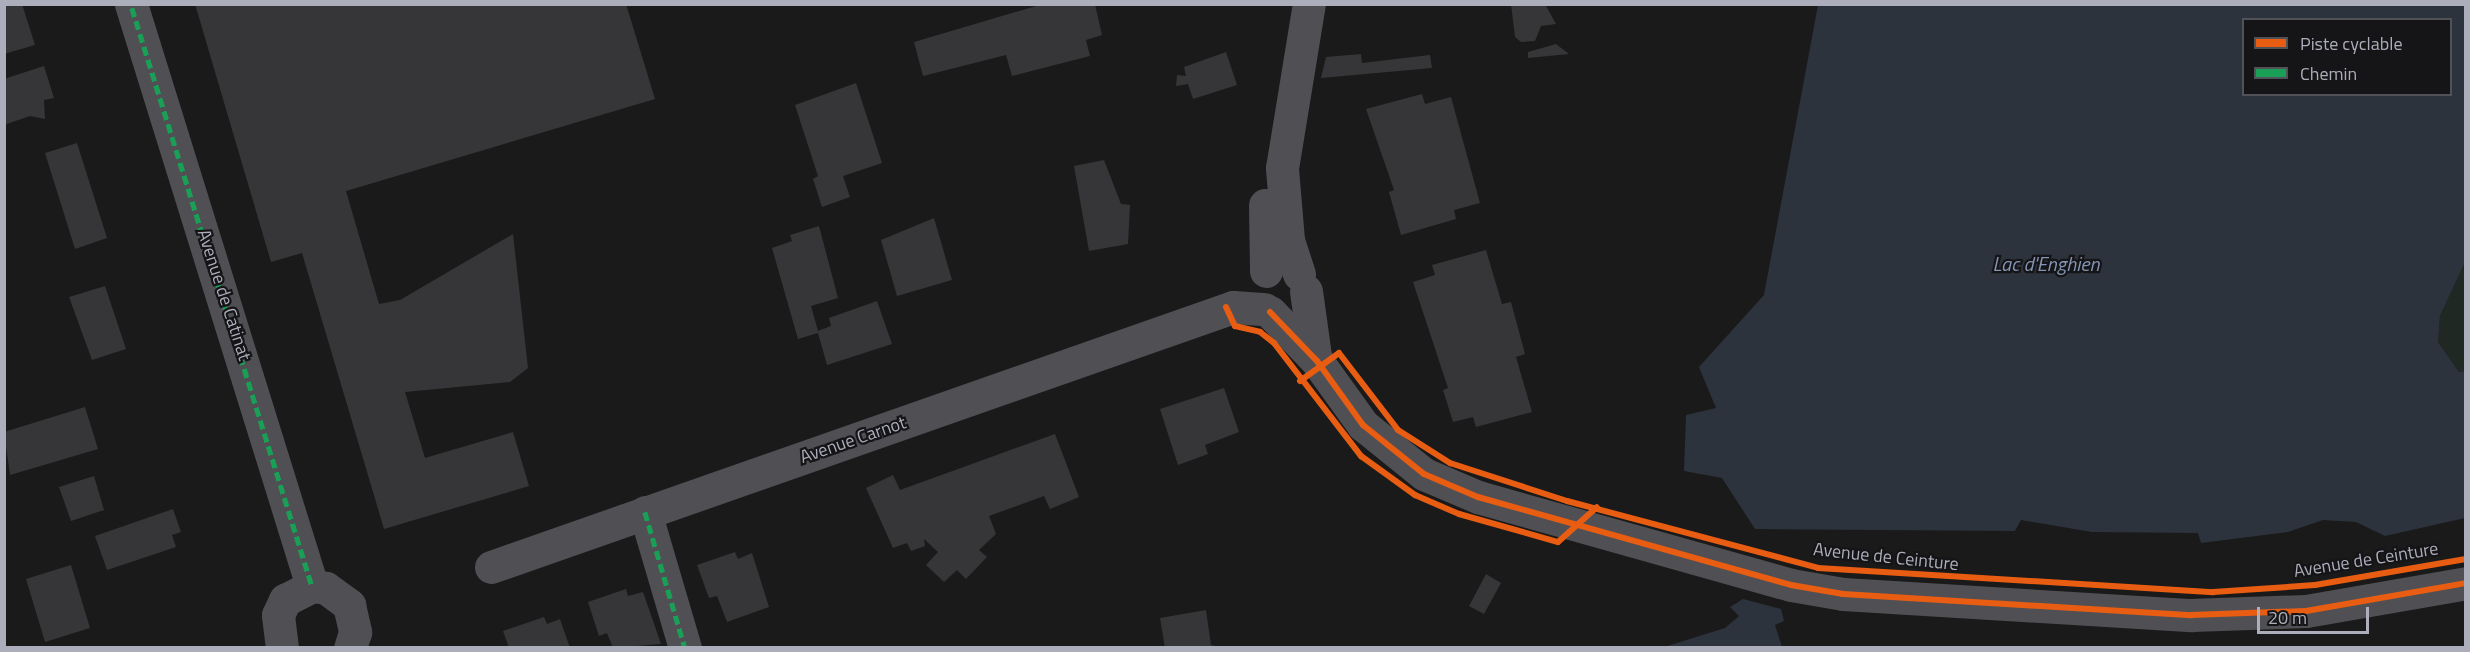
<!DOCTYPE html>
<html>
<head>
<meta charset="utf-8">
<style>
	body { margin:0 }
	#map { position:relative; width:2470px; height:652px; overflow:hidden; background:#1a1a1a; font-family:"Titillium Web",sans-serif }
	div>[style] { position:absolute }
	.green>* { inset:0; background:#202823 }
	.water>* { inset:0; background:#2d333d }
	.building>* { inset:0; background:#363638 }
	.minor>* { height:33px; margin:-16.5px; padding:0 16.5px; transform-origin:16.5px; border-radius:16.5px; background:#505054 }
	.quiet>* { height:4.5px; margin-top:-2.25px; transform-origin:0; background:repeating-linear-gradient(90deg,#1a9f57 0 9px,transparent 0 13.5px) }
	.cycleway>* { height:6px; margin:-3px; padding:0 3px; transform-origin:3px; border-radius:3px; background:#e95d12 }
	span { translate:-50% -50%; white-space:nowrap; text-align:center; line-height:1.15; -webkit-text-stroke:4.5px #151416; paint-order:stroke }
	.street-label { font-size:18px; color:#acaebb }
	.water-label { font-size:20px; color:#8495b5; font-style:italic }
	.frame { position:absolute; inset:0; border:6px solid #acaebb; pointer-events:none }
	.legend { position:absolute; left:2242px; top:18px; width:210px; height:78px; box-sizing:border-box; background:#151416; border:2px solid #515258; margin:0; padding:8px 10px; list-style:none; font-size:18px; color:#acaebb }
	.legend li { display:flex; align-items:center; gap:12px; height:30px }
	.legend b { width:30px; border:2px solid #515258 }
	.scale { position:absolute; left:2257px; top:607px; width:112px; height:27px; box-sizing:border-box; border:3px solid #acaebb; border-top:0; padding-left:8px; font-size:18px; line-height:21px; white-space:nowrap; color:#acaebb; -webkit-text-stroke:4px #151416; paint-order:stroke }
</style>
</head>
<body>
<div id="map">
	<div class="green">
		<i style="clip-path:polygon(2465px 262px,2465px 371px,2459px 372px,2438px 342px,2440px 316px)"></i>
	</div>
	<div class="water">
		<i style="clip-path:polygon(evenodd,1818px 5px,2465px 5px,2465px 262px,2440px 316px,2438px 342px,2459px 372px,2465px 371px,2465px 518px,2385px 536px,2356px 522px,2323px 520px,2288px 532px,2201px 543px,2198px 533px,2092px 532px,2021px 520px,2015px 531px,1755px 529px,1722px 478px,1684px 471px,1686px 415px,1716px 408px,1699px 367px,1764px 295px,1818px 5px,2244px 20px,2450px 20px,2450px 94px,2244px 94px,2244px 20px)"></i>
		<i style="clip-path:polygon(1743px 599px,1781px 609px,1784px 621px,1775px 625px,1782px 647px,1664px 647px,1725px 628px,1739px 616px,1730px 607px)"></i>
	</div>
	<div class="building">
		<i style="clip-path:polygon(4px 4px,22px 4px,35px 45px,4px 54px)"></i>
		<i style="clip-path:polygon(195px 4px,626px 4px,655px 99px,346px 191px,379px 304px,400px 300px,513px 234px,528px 368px,510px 382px,405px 392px,425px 458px,513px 432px,529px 486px,384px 529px,302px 253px,271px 262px)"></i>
		<i style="clip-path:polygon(1043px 4px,1095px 4px,1102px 35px,1086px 40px,1090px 56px,1012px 76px,1006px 55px,923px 76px,914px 42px)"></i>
		<i style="clip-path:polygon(1511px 4px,1545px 4px,1556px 24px,1541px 26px,1535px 41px,1521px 42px,1515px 37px)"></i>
		<i style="clip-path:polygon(1556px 44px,1569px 54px,1528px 58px,1528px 52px)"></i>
		<i style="clip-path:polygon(1226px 52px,1237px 85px,1193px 99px,1188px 84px,1176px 86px,1177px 75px,1186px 76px,1184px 67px)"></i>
		<i style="clip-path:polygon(1361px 54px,1362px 63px,1430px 55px,1432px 68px,1321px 78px,1326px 57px)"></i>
		<i style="clip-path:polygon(44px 66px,54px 98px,44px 100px,45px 119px,30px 116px,4px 125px,4px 79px)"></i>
		<i style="clip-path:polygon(856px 83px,882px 163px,843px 176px,850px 197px,822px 207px,813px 179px,818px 176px,795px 105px)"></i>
		<i style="clip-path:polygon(1422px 94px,1425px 104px,1451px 97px,1480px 203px,1454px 210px,1456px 219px,1401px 235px,1389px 192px,1394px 190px,1366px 109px)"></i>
		<i style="clip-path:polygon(77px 143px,107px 238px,75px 249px,45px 153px)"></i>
		<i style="clip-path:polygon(1104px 160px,1121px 204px,1130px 205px,1128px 244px,1089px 251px,1074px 166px)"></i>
		<i style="clip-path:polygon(934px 218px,952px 280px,897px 296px,881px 240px)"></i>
		<i style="clip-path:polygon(819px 226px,838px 298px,811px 306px,818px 331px,831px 326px,829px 318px,877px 301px,892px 344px,827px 365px,818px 333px,798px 339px,772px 248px,792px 241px,790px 235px)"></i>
		<i style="clip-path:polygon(1486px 250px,1502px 304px,1511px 302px,1525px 354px,1516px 357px,1532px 412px,1476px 427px,1473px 417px,1453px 422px,1443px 390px,1448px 388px,1413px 282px,1435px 275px,1432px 265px)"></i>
		<i style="clip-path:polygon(105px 286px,126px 349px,92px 360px,69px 297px)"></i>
		<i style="clip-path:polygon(1224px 388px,1239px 432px,1205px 445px,1208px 454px,1178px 465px,1160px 409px)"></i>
		<i style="clip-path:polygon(85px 407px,98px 449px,10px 475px,4px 432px)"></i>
		<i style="clip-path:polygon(1055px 434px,1079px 497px,1050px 509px,1044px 496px,989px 516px,996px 534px,979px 550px,987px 557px,966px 579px,957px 570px,944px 582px,926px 565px,938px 552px,924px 539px,925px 546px,911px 551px,907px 543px,893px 548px,866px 488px,893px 475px,900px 490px)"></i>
		<i style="clip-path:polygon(94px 476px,104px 510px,71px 521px,59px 487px)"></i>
		<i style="clip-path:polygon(173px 509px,181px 532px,172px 535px,176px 547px,107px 570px,95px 536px)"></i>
		<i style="clip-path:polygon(735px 552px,738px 559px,752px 553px,769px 607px,727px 622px,717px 596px,709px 598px,697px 565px)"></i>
		<i style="clip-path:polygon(71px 565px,90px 628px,45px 642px,26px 579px)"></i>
		<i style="clip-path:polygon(1486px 574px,1501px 583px,1484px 614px,1469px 606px)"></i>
		<i style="clip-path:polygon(626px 589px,628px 596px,643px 592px,661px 644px,613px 648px,607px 633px,599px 636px,588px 602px)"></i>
		<i style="clip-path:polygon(1206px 610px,1211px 645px,1226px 648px,1165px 648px,1160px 618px)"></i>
		<i style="clip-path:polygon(544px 617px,547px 624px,560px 619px,570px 648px,509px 648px,503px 631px)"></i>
	</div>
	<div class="minor">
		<i style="left:131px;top:4px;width:609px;rotate:72.72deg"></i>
		<i style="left:1265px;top:205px;width:66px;rotate:89.1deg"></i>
		<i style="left:1299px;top:274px;width:36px;rotate:-108deg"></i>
		<i style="left:1288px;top:240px;width:72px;rotate:-94.8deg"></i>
		<i style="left:1282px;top:168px;width:166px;rotate:-80.7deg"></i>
		<i style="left:1306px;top:291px;width:66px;rotate:82.1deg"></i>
		<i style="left:1270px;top:312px;width:68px;rotate:46.2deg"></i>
		<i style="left:1317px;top:361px;width:79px;rotate:54.3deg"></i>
		<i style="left:1363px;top:425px;width:78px;rotate:38.8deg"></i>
		<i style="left:1424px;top:474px;width:59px;rotate:23.1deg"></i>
		<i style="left:1478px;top:497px;width:325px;rotate:15.7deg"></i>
		<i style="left:1791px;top:585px;width:53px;rotate:9.8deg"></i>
		<i style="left:1843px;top:594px;width:349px;rotate:3.5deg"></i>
		<i style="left:2191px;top:615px;width:115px;rotate:-2deg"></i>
		<i style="left:2306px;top:611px;width:162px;rotate:-9.9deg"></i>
		<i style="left:645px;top:512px;width:142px;rotate:73.6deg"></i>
		<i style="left:491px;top:567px;width:786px;rotate:-19.31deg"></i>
		<i style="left:1233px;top:307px;width:32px;rotate:4deg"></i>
		<i style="left:282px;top:648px;width:33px;rotate:-97deg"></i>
		<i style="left:278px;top:615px;width:17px;rotate:-65deg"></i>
		<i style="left:285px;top:600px;width:30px;rotate:-27deg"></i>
		<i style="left:312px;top:586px;width:14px;rotate:8deg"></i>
		<i style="left:326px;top:588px;width:29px;rotate:36deg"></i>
		<i style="left:349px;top:605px;width:28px;rotate:77deg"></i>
		<i style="left:355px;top:632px;width:17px;rotate:107deg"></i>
	</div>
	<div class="quiet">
		<i style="left:132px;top:8px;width:605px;rotate:72.7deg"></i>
		<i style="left:645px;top:512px;width:142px;rotate:73.6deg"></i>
	</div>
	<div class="cycleway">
		<i style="left:1226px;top:307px;width:21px;rotate:65deg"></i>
		<i style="left:1235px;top:326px;width:26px;rotate:13deg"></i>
		<i style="left:1260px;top:332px;width:18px;rotate:38deg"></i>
		<i style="left:1274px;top:343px;width:143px;rotate:52.4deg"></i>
		<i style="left:1361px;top:456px;width:67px;rotate:35.8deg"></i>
		<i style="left:1415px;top:495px;width:48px;rotate:23.4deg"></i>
		<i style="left:1459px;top:514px;width:103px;rotate:15.8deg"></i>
		<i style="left:1558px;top:542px;width:52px;rotate:-41.9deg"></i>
		<i style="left:1270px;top:312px;width:68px;rotate:46.2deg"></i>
		<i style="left:1317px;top:361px;width:79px;rotate:54.3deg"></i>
		<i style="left:1363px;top:425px;width:78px;rotate:38.8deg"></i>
		<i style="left:1424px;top:474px;width:59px;rotate:23.1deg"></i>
		<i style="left:1478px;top:497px;width:325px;rotate:15.7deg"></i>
		<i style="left:1791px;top:585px;width:53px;rotate:9.8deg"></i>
		<i style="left:1843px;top:594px;width:349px;rotate:3.5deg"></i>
		<i style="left:2191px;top:615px;width:115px;rotate:-2deg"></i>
		<i style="left:2306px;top:611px;width:162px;rotate:-9.9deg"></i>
		<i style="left:1300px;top:381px;width:48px;rotate:-35.7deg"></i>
		<i style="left:1339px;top:353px;width:97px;rotate:52.5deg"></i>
		<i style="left:1398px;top:430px;width:62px;rotate:32.4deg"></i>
		<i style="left:1450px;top:463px;width:123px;rotate:18deg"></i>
		<i style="left:1567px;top:501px;width:260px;rotate:14.9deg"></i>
		<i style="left:1818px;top:568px;width:396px;rotate:3.5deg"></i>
		<i style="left:2213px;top:592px;width:102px;rotate:-3.9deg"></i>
		<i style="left:2315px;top:585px;width:153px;rotate:-9.8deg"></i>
	</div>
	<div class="street-label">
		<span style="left:224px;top:295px;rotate:72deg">Avenue de Catinat</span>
		<span style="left:853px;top:440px;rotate:-19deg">Avenue Carnot</span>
		<span style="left:1886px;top:557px;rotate:6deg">Avenue de Ceinture</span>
		<span style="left:2366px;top:560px;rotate:-9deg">Avenue de Ceinture</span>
	</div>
	<div class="water-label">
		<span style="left:2046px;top:263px">Lac d'Enghien</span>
	</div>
	<div class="frame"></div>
	<ul class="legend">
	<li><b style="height:8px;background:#e95d12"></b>Piste cyclable</li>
	<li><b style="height:8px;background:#1a9f57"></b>Chemin</li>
	</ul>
	<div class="scale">20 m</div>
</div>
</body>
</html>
